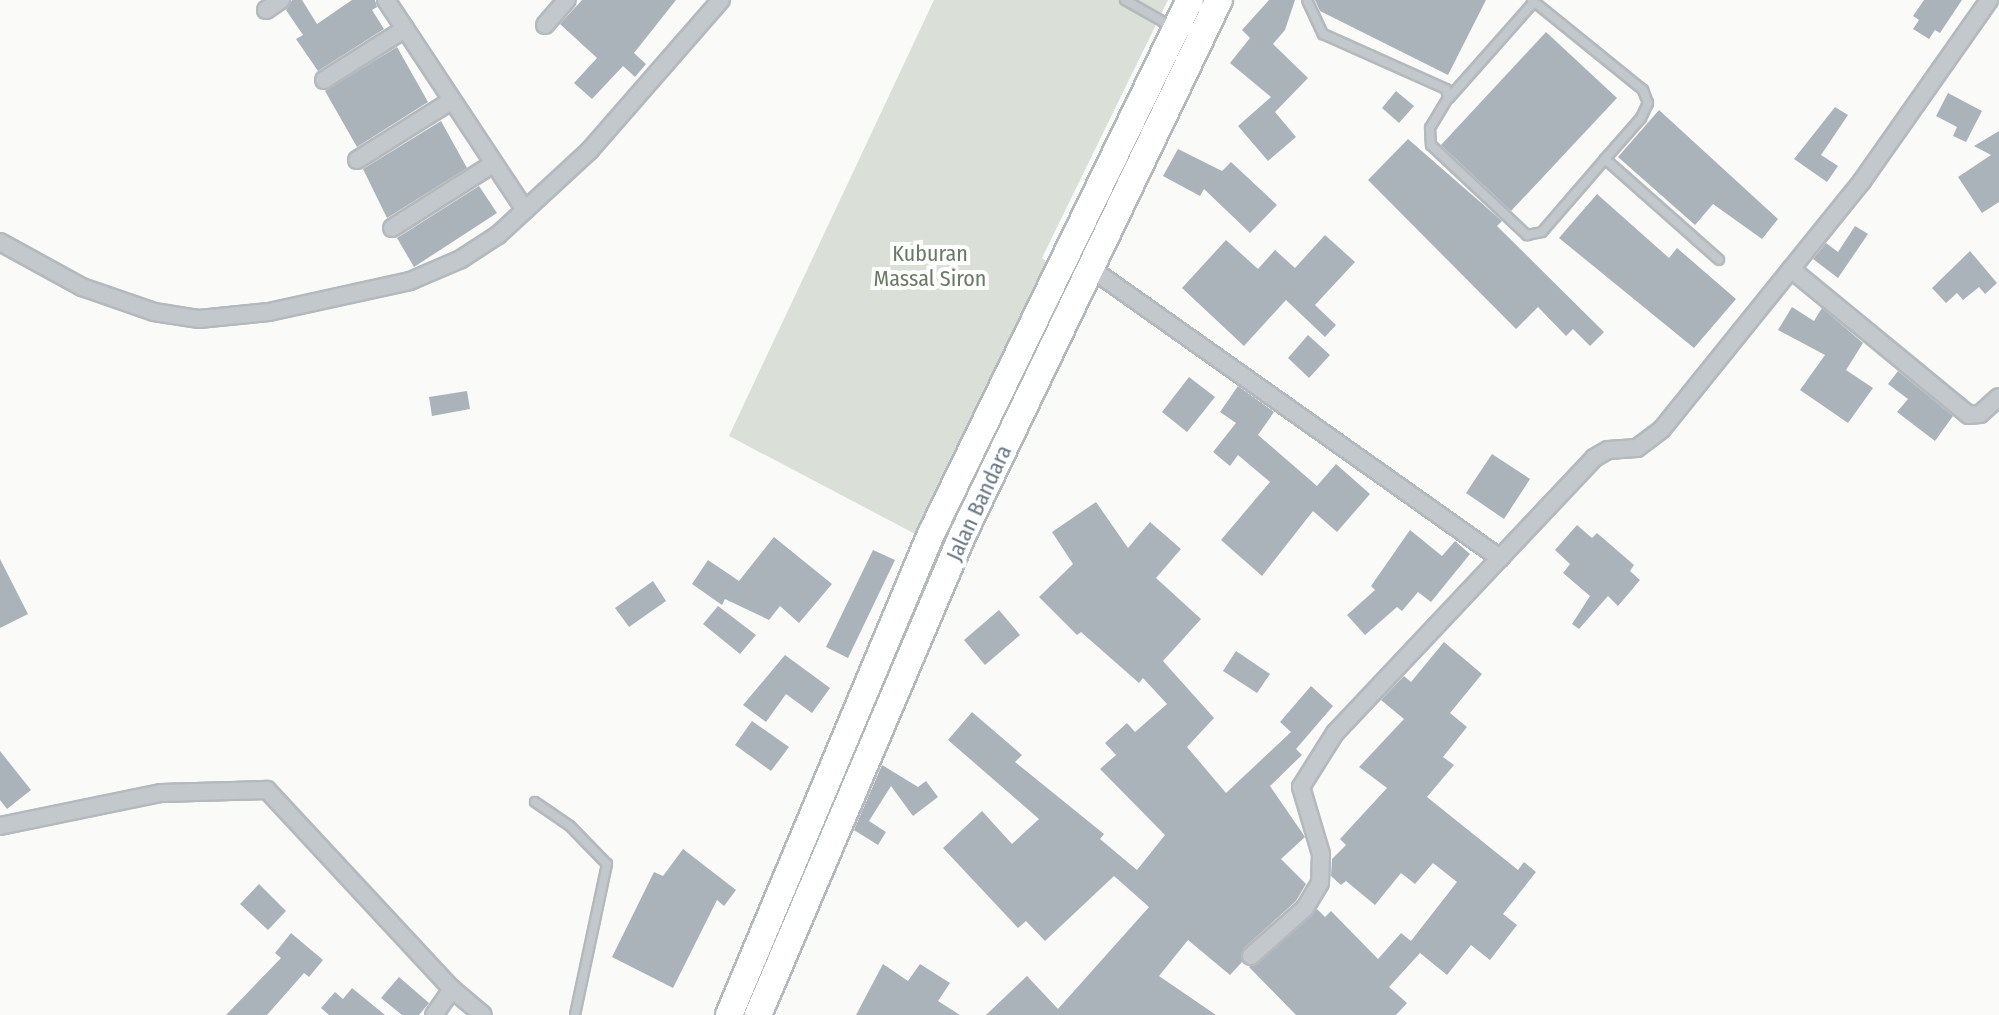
<!DOCTYPE html>
<html>
<head>
<meta charset="utf-8">
<style>
	body { margin:0 }
	#map { position:relative; width:1999px; height:1015px; overflow:hidden; background:#fafaf8; font-family:"Fira Sans Condensed",sans-serif }
	div>[style] { position:absolute }
	.green>* { inset:0; background:#dadfd7 }
	.building>* { inset:0; background:#aab3b9 }
	.roads { filter:drop-shadow(2px 0 #b4b9bd) drop-shadow(-2px 0 #b4b9bd) drop-shadow(0 2px #b4b9bd) drop-shadow(0 -2px #b4b9bd) }
	.service>* { height:8px; margin:-4px; padding:0 4px; transform-origin:4px; border-radius:4px; background:#c3c8cc }
	.minor>* { height:16px; margin:-8px; padding:0 8px; transform-origin:8px; border-radius:8px; background:#c3c8cc }
	.trunk>* { height:26px; margin:-13px; padding:0 13px; transform-origin:13px; border-radius:13px; background:#fff }
	span { translate:-50% -50%; white-space:nowrap; text-align:center; line-height:1.15; -webkit-text-stroke:8px #fff; paint-order:stroke }
	.park-label { font-size:22px; color:#687a64 }
	.street-label { font-size:22px; color:#657683 }
</style>
</head>
<body>
<div id="map">
	<div class="green">
		<i style="clip-path:polygon(934px 0,1168px 0,1042px 258px,1052px 266px,921px 537px,729px 436px)"></i>
	</div>
	<div class="building">
		<i style="clip-path:polygon(292px 0,302px 0,317px 24px,352px 0,375px 0,377px 7px,372px 10px,384px 29px,318px 71px,296px 39px,303px 35px,286px 10px)"></i>
		<i style="clip-path:polygon(582px 0,676px 0,634px 53px,646px 64px,635px 77px,623px 66px,592px 99px,574px 83px,597px 58px,560px 24px)"></i>
		<i style="clip-path:polygon(1269px 0,1295px 0,1285px 30px,1273px 44px,1308px 78px,1275px 112px,1296px 137px,1268px 161px,1238px 126px,1271px 97px,1230px 63px,1250px 38px,1242px 30px)"></i>
		<i style="clip-path:polygon(1315px 0,1486px 0,1448px 75px,1320px 11px)"></i>
		<i style="clip-path:polygon(1924px 0,1962px 0,1940px 33px,1935px 30px,1929px 39px,1913px 29px,1919px 20px,1913px 16px)"></i>
		<i style="clip-path:polygon(1546px 32px,1617px 98px,1511px 211px,1441px 145px)"></i>
		<i style="clip-path:polygon(397px 47px,428px 102px,357px 147px,325px 91px)"></i>
		<i style="clip-path:polygon(1396px 91px,1414px 106px,1399px 123px,1382px 108px)"></i>
		<i style="clip-path:polygon(1948px 93px,1982px 111px,1966px 142px,1953px 136px,1957px 127px,1936px 116px)"></i>
		<i style="clip-path:polygon(1835px 107px,1848px 115px,1821px 155px,1838px 166px,1827px 182px,1794px 159px)"></i>
		<i style="clip-path:polygon(1659px 110px,1778px 219px,1762px 239px,1713px 204px,1695px 225px,1618px 157px)"></i>
		<i style="clip-path:polygon(441px 121px,467px 168px,387px 218px,363px 169px)"></i>
		<i style="clip-path:polygon(1999px 131px,1999px 202px,1982px 213px,1958px 177px,1991px 155px,1974px 146px)"></i>
		<i style="clip-path:polygon(1408px 139px,1502px 221px,1497px 226px,1604px 332px,1590px 346px,1573px 329px,1566px 336px,1538px 307px,1516px 329px,1368px 180px)"></i>
		<i style="clip-path:polygon(1178px 149px,1222px 171px,1231px 162px,1277px 205px,1250px 233px,1204px 189px,1200px 196px,1163px 176px)"></i>
		<i style="clip-path:polygon(479px 186px,497px 213px,414px 267px,397px 238px)"></i>
		<i style="clip-path:polygon(1597px 194px,1669px 258px,1677px 248px,1736px 299px,1694px 348px,1559px 238px)"></i>
		<i style="clip-path:polygon(1855px 226px,1868px 234px,1838px 278px,1813px 259px,1826px 243px,1838px 252px)"></i>
		<i style="clip-path:polygon(1325px 235px,1355px 262px,1315px 305px,1336px 325px,1325px 337px,1286px 300px,1244px 346px,1182px 288px,1226px 240px,1258px 269px,1275px 250px,1295px 268px)"></i>
		<i style="clip-path:polygon(1970px 251px,1997px 283px,1985px 294px,1979px 287px,1963px 300px,1957px 293px,1946px 303px,1932px 288px)"></i>
		<i style="clip-path:polygon(1792px 307px,1814px 321px,1822px 308px,1863px 343px,1846px 370px,1873px 388px,1848px 423px,1800px 390px,1825px 355px,1778px 330px)"></i>
		<i style="clip-path:polygon(1308px 335px,1330px 355px,1309px 378px,1288px 358px)"></i>
		<i style="clip-path:polygon(1898px 371px,1953px 416px,1935px 441px,1897px 412px,1908px 399px,1888px 384px)"></i>
		<i style="clip-path:polygon(1189px 377px,1215px 397px,1187px 432px,1162px 412px)"></i>
		<i style="clip-path:polygon(1238px 386px,1274px 412px,1258px 435px,1317px 486px,1336px 464px,1370px 494px,1337px 532px,1313px 511px,1262px 576px,1221px 540px,1270px 482px,1238px 455px,1230px 466px,1213px 452px,1236px 423px,1220px 412px)"></i>
		<i style="clip-path:polygon(467px 391px,470px 409px,432px 416px,429px 397px)"></i>
		<i style="clip-path:polygon(1492px 454px,1530px 479px,1504px 519px,1466px 493px)"></i>
		<i style="clip-path:polygon(1096px 502px,1128px 548px,1150px 522px,1181px 549px,1156px 578px,1201px 619px,1163px 661px,1214px 718px,1187px 747px,1226px 793px,1291px 732px,1280px 722px,1311px 686px,1333px 706px,1296px 749px,1302px 755px,1270px 786px,1305px 837px,1281px 859px,1306px 884px,1296px 901px,1244px 948px,1242px 962px,1230px 975px,1188px 940px,1159px 976px,1216px 1015px,986px 1015px,1027px 976px,1058px 1009px,1149px 907px,1114px 876px,1045px 941px,1026px 921px,1018px 928px,943px 848px,982px 811px,1012px 844px,1039px 819px,948px 740px,972px 712px,1022px 755px,1015px 762px,1104px 834px,1100px 839px,1137px 870px,1165px 835px,1100px 769px,1116px 755px,1105px 743px,1127px 723px,1135px 732px,1167px 704px,1143px 678px,1139px 683px,1081px 632px,1077px 635px,1039px 597px,1073px 564px,1052px 532px)"></i>
		<i style="clip-path:polygon(1577px 525px,1592px 538px,1597px 533px,1634px 565px,1630px 571px,1640px 580px,1618px 606px,1608px 596px,1579px 629px,1572px 624px,1590px 596px,1563px 573px,1570px 564px,1555px 550px)"></i>
		<i style="clip-path:polygon(1410px 530px,1442px 556px,1455px 541px,1470px 554px,1431px 602px,1418px 592px,1402px 611px,1397px 607px,1365px 635px,1347px 615px,1375px 590px,1371px 586px)"></i>
		<i style="clip-path:polygon(774px 537px,832px 584px,799px 623px,780px 606px,769px 620px,725px 599px,722px 605px,692px 584px,708px 560px,739px 581px)"></i>
		<i style="clip-path:polygon(873px 550px,895px 560px,848px 658px,826px 647px)"></i>
		<i style="clip-path:polygon(0 559px,28px 614px,0 628px)"></i>
		<i style="clip-path:polygon(653px 581px,666px 601px,629px 627px,615px 608px)"></i>
		<i style="clip-path:polygon(718px 606px,756px 635px,740px 654px,703px 624px)"></i>
		<i style="clip-path:polygon(999px 610px,1020px 635px,985px 665px,964px 640px)"></i>
		<i style="clip-path:polygon(1444px 642px,1482px 674px,1450px 713px,1467px 727px,1443px 757px,1454px 765px,1427px 797px,1518px 870px,1524px 862px,1536px 872px,1503px 914px,1517px 925px,1490px 960px,1471px 945px,1447px 975px,1420px 953px,1389px 987px,1407px 1003px,1396px 1015px,1296px 1015px,1249px 967px,1317px 909px,1325px 917px,1331px 911px,1378px 959px,1401px 933px,1411px 941px,1457px 882px,1433px 863px,1415px 884px,1401px 873px,1375px 905px,1346px 881px,1341px 885px,1331px 876px,1332px 859px,1346px 845px,1340px 839px,1387px 788px,1359px 767px,1404px 719px,1381px 700px,1404px 676px,1411px 682px)"></i>
		<i style="clip-path:polygon(1236px 651px,1270px 674px,1257px 693px,1223px 671px)"></i>
		<i style="clip-path:polygon(785px 655px,830px 688px,812px 713px,786px 694px,766px 722px,743px 705px)"></i>
		<i style="clip-path:polygon(752px 721px,789px 747px,771px 771px,735px 745px)"></i>
		<i style="clip-path:polygon(0 751px,31px 790px,7px 809px,0 800px)"></i>
		<i style="clip-path:polygon(882px 765px,918px 787px,926px 781px,938px 797px,913px 816px,891px 786px,869px 821px,886px 832px,878px 845px,854px 830px)"></i>
		<i style="clip-path:polygon(683px 849px,736px 890px,724px 906px,717px 900px,673px 988px,612px 957px,654px 872px,663px 876px)"></i>
		<i style="clip-path:polygon(259px 884px,286px 911px,268px 930px,240px 904px)"></i>
		<i style="clip-path:polygon(291px 933px,323px 960px,309px 977px,304px 973px,267px 1015px,226px 1015px,281px 958px,275px 953px)"></i>
		<i style="clip-path:polygon(883px 964px,908px 981px,920px 964px,950px 983px,938px 1001px,960px 1015px,856px 1015px)"></i>
		<i style="clip-path:polygon(399px 977px,429px 1003px,419px 1015px,402px 1015px,381px 998px)"></i>
		<i style="clip-path:polygon(352px 988px,385px 1015px,329px 1015px,321px 1008px,335px 992px,343px 999px)"></i>
	</div>
	<div class="roads">
		<div class="service">
			<i style="left:1125px;top:0;width:83px;rotate:29.7deg"></i>
			<i style="left:1307px;top:0;width:38px;rotate:65deg"></i>
			<i style="left:1323px;top:34px;width:135px;rotate:24.1deg"></i>
			<i style="left:1446px;top:89px;width:9px;rotate:77deg"></i>
			<i style="left:1448px;top:98px;width:35px;rotate:121deg"></i>
			<i style="left:1430px;top:128px;width:17px;rotate:87deg"></i>
			<i style="left:1431px;top:145px;width:132px;rotate:43.2deg"></i>
			<i style="left:1527px;top:235px;width:15px;rotate:-11deg"></i>
			<i style="left:1542px;top:232px;width:96px;rotate:-49.2deg"></i>
			<i style="left:1532px;top:0;width:143px;rotate:39deg"></i>
			<i style="left:1643px;top:90px;width:14px;rotate:69deg"></i>
			<i style="left:1648px;top:103px;width:17px;rotate:115deg"></i>
			<i style="left:1641px;top:118px;width:55px;rotate:131.3deg"></i>
			<i style="left:1605px;top:159px;width:152px;rotate:41.5deg"></i>
			<i style="left:1449px;top:98px;width:128px;rotate:-48.5deg"></i>
			<i style="left:535px;top:802px;width:42px;rotate:34.4deg"></i>
			<i style="left:570px;top:826px;width:53px;rotate:45.8deg"></i>
			<i style="left:607px;top:864px;width:154px;rotate:102deg"></i>
		</div>
		<div class="minor">
			<i style="left:386px;top:0;width:252px;rotate:56.5deg"></i>
			<i style="left:266px;top:10px;width:18px;rotate:-34deg"></i>
			<i style="left:545px;top:25px;width:33px;rotate:-49deg"></i>
			<i style="left:324px;top:80px;width:96px;rotate:-32.2deg"></i>
			<i style="left:357px;top:160px;width:111px;rotate:-32.1deg"></i>
			<i style="left:392px;top:228px;width:120px;rotate:-32.4deg"></i>
			<i style="left:0;top:242px;width:94px;rotate:28.8deg"></i>
			<i style="left:82px;top:287px;width:76px;rotate:19.1deg"></i>
			<i style="left:154px;top:312px;width:46px;rotate:8.8deg"></i>
			<i style="left:199px;top:319px;width:70px;rotate:-5.7deg"></i>
			<i style="left:269px;top:312px;width:144px;rotate:-12.4deg"></i>
			<i style="left:410px;top:281px;width:56px;rotate:-23.3deg"></i>
			<i style="left:461px;top:259px;width:44px;rotate:-33deg"></i>
			<i style="left:498px;top:235px;width:125px;rotate:-42.7deg"></i>
			<i style="left:590px;top:150px;width:199px;rotate:-48.9deg"></i>
			<i style="left:1791px;top:269px;width:230px;rotate:39.4deg"></i>
			<i style="left:1969px;top:415px;width:11px;rotate:-5deg"></i>
			<i style="left:1980px;top:414px;width:25px;rotate:-42deg"></i>
			<i style="left:1093px;top:270px;width:499px;rotate:35.3deg"></i>
			<i style="left:0;top:826px;width:164px;rotate:-11.6deg"></i>
			<i style="left:161px;top:793px;width:106px;rotate:-1.6deg"></i>
			<i style="left:267px;top:790px;width:272px;rotate:47.1deg"></i>
			<i style="left:452px;top:989px;width:40px;rotate:40deg"></i>
			<i style="left:1251px;top:956px;width:72px;rotate:-41.6deg"></i>
			<i style="left:1305px;top:908px;width:29px;rotate:-59deg"></i>
			<i style="left:1320px;top:883px;width:29px;rotate:-88deg"></i>
			<i style="left:1321px;top:854px;width:70px;rotate:-106.6deg"></i>
			<i style="left:1301px;top:787px;width:64px;rotate:-57.8deg"></i>
			<i style="left:1335px;top:733px;width:378px;rotate:-46.7deg"></i>
			<i style="left:1594px;top:458px;width:16px;rotate:-30deg"></i>
			<i style="left:1608px;top:450px;width:29px;rotate:-4deg"></i>
			<i style="left:1637px;top:448px;width:31px;rotate:-37deg"></i>
			<i style="left:1662px;top:429px;width:319px;rotate:-51.1deg"></i>
			<i style="left:1862px;top:181px;width:221px;rotate:-54.9deg"></i>
			<i style="left:434px;top:1015px;width:32px;rotate:-55deg"></i>
		</div>
		<div class="trunk">
			<i style="left:729px;top:1015px;width:522px;rotate:-67.22deg"></i>
			<i style="left:931px;top:534px;width:593px;rotate:-64.13deg"></i>
			<i style="left:758px;top:1015px;width:523px;rotate:-66.92deg"></i>
			<i style="left:963px;top:534px;width:592px;rotate:-64.39deg"></i>
		</div>
	</div>
	<div class="park-label">
		<span style="left:930px;top:266px">Kuburan<br>Massal Siron</span>
	</div>
	<div class="street-label">
		<span style="left:979px;top:503px;rotate:-65deg">Jalan Bandara</span>
	</div>
</div>
</body>
</html>
